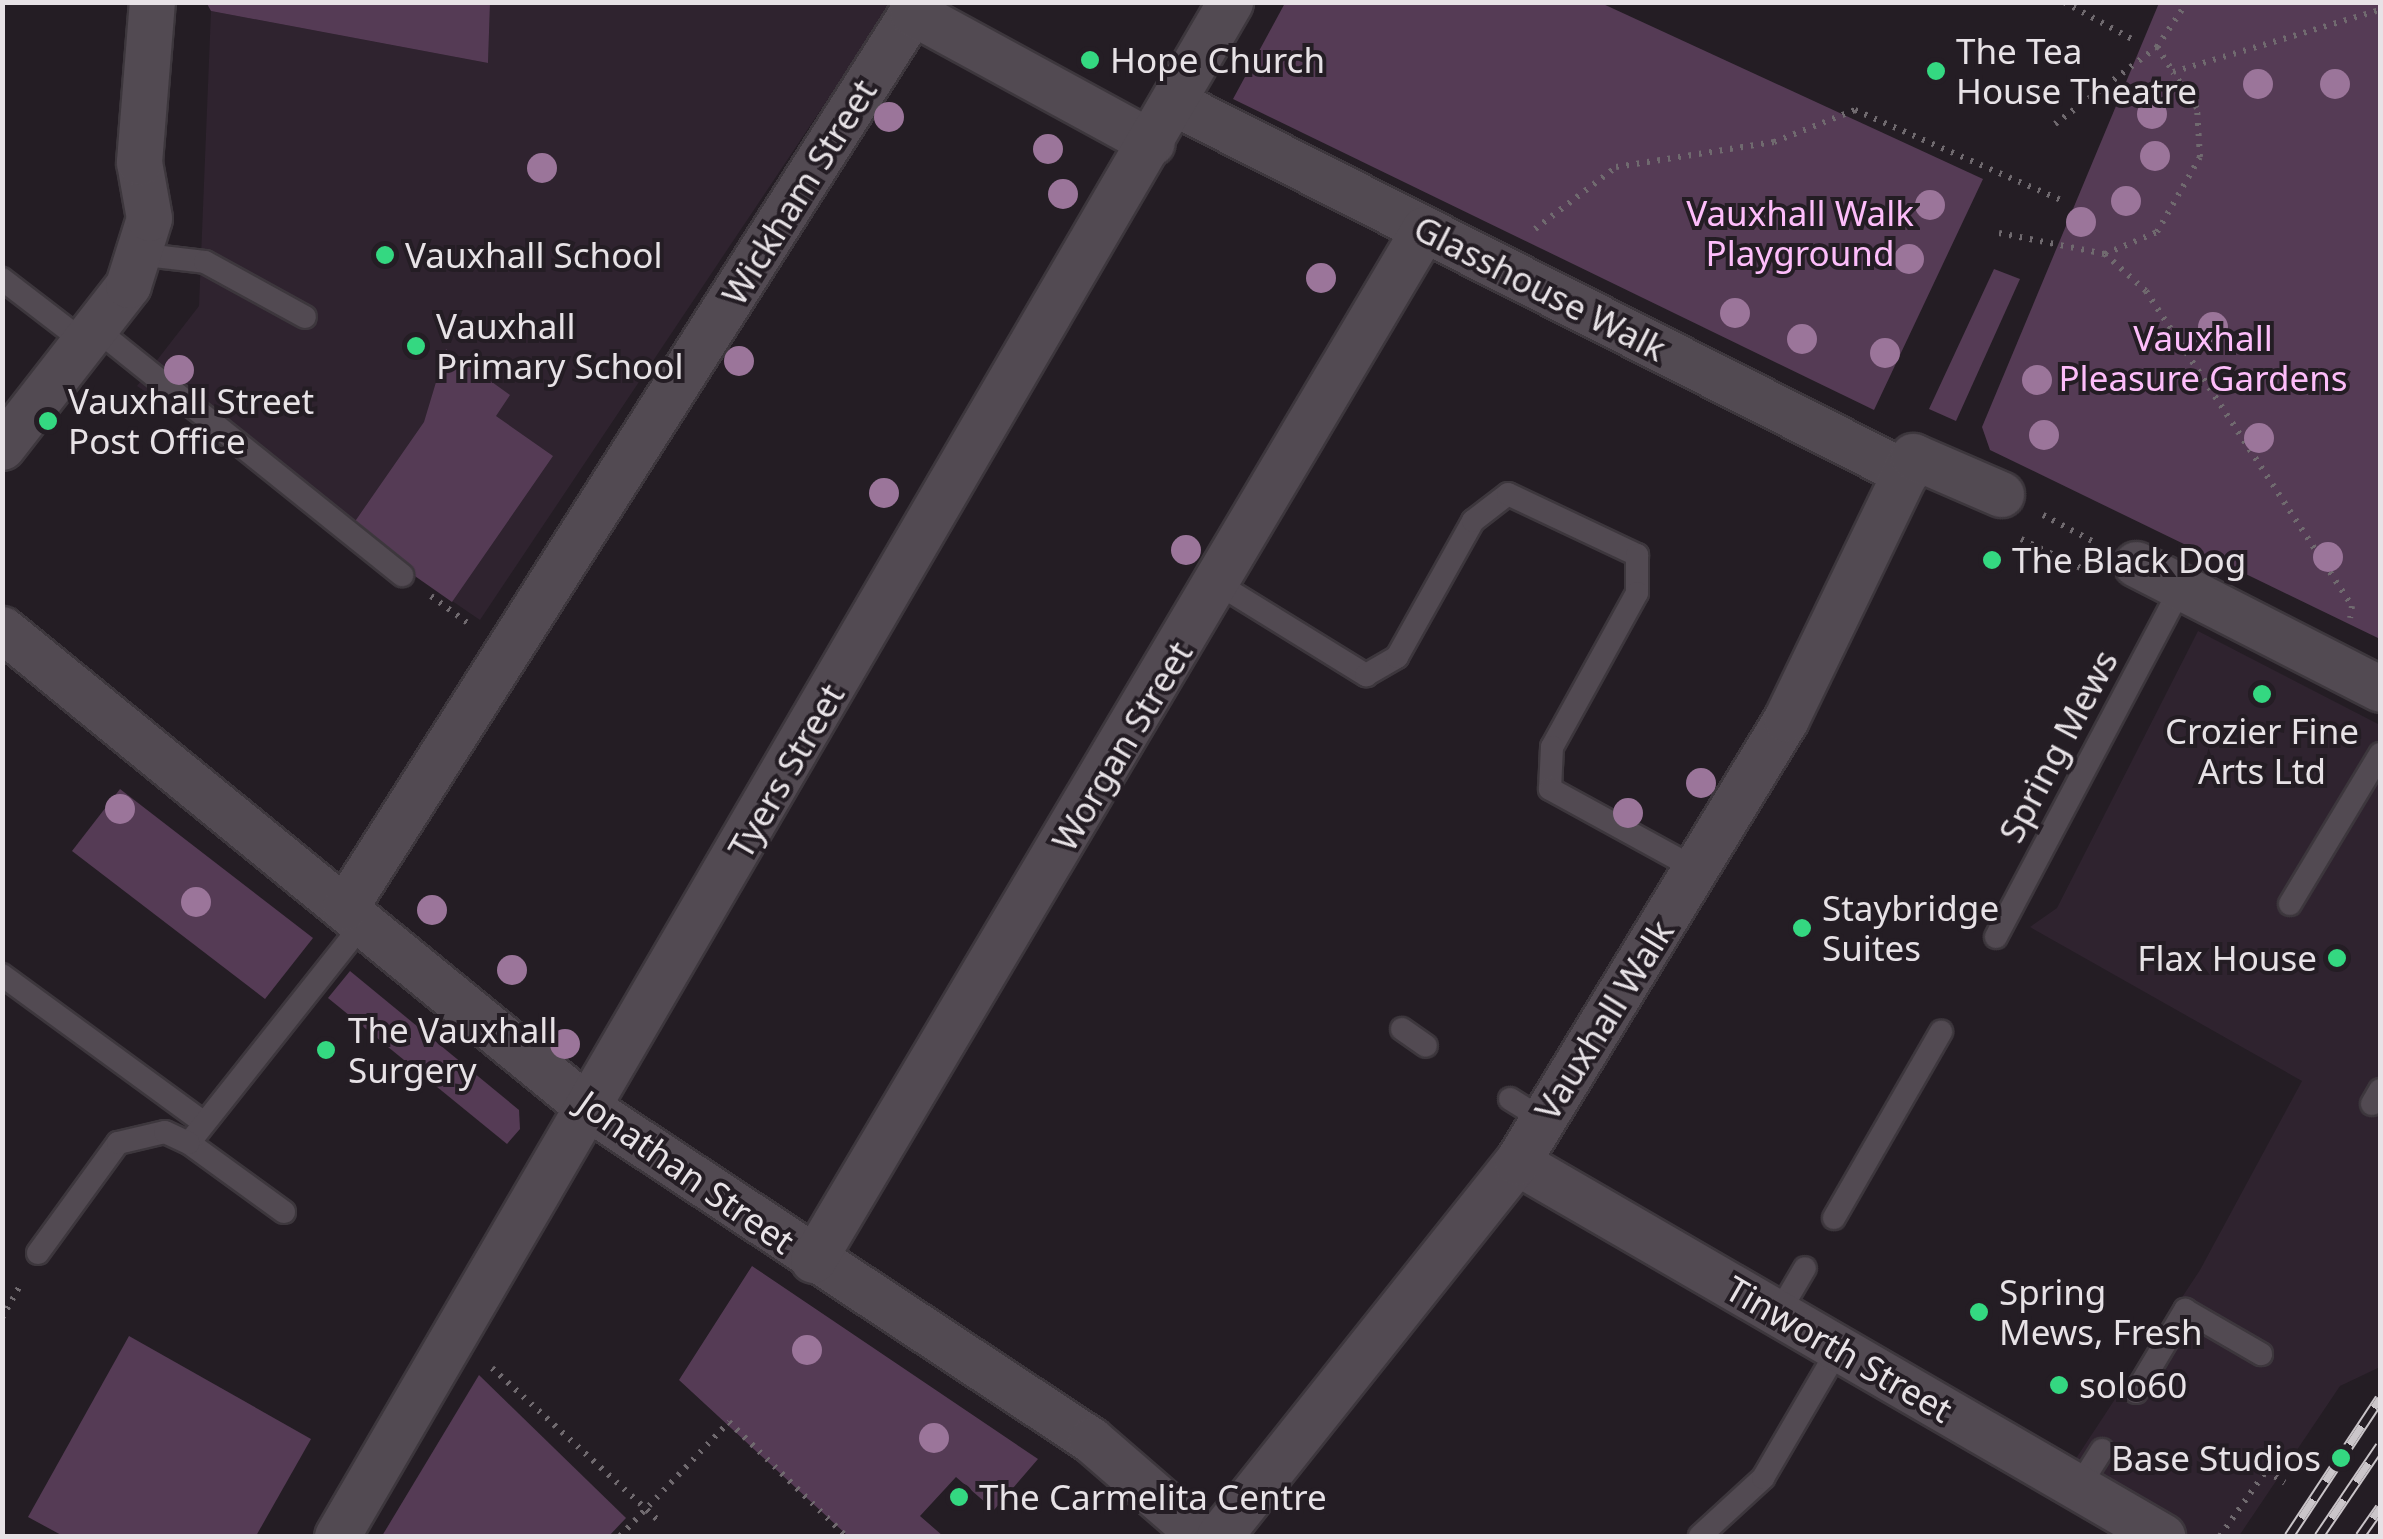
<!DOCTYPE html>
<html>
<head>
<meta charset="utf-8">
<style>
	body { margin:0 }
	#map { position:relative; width:2383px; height:1539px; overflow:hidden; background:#241d24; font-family:"Noto Sans",sans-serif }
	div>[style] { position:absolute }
	.built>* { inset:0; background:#2f232f }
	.green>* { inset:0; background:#553b55 }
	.path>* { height:6px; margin-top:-3px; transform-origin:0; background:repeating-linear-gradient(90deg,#706a6f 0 2.5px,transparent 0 10.5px) }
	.roads { filter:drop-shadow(2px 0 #3d373d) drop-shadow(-2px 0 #3d373d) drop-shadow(0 2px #3d373d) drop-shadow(0 -2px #3d373d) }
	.lane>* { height:22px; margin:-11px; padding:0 11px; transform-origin:11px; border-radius:11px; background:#524a52 }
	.street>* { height:45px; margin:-22.5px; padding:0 22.5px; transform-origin:22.5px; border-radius:22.5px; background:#524a52 }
	.rail>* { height:11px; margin-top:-5.5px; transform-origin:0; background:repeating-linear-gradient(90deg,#241d24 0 22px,#cac5c9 0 44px); box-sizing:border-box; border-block:2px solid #cac5c9 }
	.trees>* { width:30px; height:30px; margin:-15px; border-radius:50%; background:#9b759a }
	.dots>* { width:28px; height:28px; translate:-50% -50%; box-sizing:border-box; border:5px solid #241d24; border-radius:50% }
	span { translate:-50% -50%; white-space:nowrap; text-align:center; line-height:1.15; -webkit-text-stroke:8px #241d24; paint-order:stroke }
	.poi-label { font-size:35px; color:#e7e2e6 }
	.left { translate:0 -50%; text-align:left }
	.right { translate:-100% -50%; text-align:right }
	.street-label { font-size:35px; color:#e7e2e6 }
	.park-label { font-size:35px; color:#fdbdfa }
	.frame { position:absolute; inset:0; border:5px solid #e7e2e6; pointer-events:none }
</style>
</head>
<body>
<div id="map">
	<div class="built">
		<i style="clip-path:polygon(490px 3px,892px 3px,480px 620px,137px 386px,199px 306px,211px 11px,488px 63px)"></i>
		<i style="clip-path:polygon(2198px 631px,2380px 725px,2380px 1367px,2340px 1386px,2239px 1536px,2190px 1536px,2071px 1466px,2200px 1270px,2302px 1081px,2030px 927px,2057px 908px)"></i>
	</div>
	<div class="green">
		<i style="clip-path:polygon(206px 2px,490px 3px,488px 63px,211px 11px)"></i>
		<i style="clip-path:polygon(1285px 3px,1601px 3px,1983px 179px,1874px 410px,1233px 99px)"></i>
		<i style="clip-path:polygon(2159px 3px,2380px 3px,2380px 639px,1990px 450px,1982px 427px)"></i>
		<i style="clip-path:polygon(1994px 269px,2020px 279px,1956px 421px,1929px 409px)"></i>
		<i style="clip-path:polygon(446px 349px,510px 395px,496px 416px,553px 456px,452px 602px,349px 530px,424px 422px)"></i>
		<i style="clip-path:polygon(120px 789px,313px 938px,265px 999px,72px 851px)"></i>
		<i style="clip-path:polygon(350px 971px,519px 1110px,520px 1129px,507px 1144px,328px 998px)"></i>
		<i style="clip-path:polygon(752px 1266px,1038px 1459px,994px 1510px,956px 1477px,920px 1516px,943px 1536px,848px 1536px,679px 1380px)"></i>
		<i style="clip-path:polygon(129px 1336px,311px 1439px,256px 1536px,63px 1536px,28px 1517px)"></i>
		<i style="clip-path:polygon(479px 1375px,626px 1518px,609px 1536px,382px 1536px)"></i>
	</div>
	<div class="path">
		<i style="left:2064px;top:2px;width:77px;rotate:28.6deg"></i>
		<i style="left:2157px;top:47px;width:30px;rotate:57deg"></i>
		<i style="left:2173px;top:72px;width:216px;rotate:-16.7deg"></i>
		<i style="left:2055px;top:124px;width:128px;rotate:-37deg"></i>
		<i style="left:2157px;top:47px;width:54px;rotate:-56.3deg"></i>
		<i style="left:1535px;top:229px;width:102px;rotate:-37.4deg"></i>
		<i style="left:1616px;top:167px;width:160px;rotate:-9deg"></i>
		<i style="left:1774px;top:142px;width:87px;rotate:-21.6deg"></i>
		<i style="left:1855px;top:110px;width:227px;rotate:23.6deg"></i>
		<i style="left:1999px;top:233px;width:108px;rotate:11.2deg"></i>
		<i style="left:2105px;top:254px;width:56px;rotate:-22.9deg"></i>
		<i style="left:2157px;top:232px;width:86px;rotate:-60.2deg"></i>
		<i style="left:2200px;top:157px;width:49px;rotate:-93.5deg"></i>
		<i style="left:2197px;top:108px;width:43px;rotate:-123.7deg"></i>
		<i style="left:2105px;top:254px;width:55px;rotate:42.1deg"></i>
		<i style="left:2146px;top:291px;width:376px;rotate:56.8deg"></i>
		<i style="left:2352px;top:606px;width:12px;rotate:99deg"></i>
		<i style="left:2043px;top:515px;width:58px;rotate:27.9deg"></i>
		<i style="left:2021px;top:539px;width:78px;rotate:25.9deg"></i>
		<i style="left:431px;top:596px;width:47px;rotate:36.4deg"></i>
		<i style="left:2px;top:1318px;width:39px;rotate:-61deg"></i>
		<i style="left:492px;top:1368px;width:228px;rotate:42.5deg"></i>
		<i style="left:620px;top:1536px;width:158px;rotate:-46.3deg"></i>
		<i style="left:729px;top:1422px;width:163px;rotate:44.3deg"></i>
		<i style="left:2220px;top:1536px;width:80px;rotate:-54.7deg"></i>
		<i style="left:2266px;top:1471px;width:22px;rotate:32deg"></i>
	</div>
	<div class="roads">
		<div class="lane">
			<i style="left:137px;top:254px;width:68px;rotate:6.7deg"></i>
			<i style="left:205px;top:262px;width:114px;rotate:28.8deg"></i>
			<i style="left:2px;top:279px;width:103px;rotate:37.5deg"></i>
			<i style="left:96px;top:329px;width:393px;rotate:38.8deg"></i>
			<i style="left:1220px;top:585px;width:172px;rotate:31.7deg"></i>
			<i style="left:1366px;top:675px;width:36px;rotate:-30deg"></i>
			<i style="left:1397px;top:657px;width:156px;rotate:-60.8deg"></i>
			<i style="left:1473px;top:521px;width:44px;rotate:-37.6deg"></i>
			<i style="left:1508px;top:494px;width:143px;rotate:25.3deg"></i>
			<i style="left:1637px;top:555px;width:38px;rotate:90deg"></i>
			<i style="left:1637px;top:593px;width:176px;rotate:118.9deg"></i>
			<i style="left:1552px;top:747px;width:42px;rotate:92.7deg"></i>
			<i style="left:1550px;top:789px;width:166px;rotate:28.7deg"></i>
			<i style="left:2290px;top:904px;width:175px;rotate:-59deg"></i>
			<i style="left:1996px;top:937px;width:397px;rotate:-62.1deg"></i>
			<i style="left:2px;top:975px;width:249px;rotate:36.2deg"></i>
			<i style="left:1402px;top:1029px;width:29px;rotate:35deg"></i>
			<i style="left:1510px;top:1099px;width:39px;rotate:32deg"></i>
			<i style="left:2372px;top:1104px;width:16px;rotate:-60deg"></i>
			<i style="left:284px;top:1212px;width:117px;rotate:-144deg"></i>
			<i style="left:189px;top:1143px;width:282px;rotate:-51.6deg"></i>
			<i style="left:1834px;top:1218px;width:215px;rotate:-60.1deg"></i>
			<i style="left:38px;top:1253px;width:136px;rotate:-54deg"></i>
			<i style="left:118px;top:1143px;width:48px;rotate:-13.2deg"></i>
			<i style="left:165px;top:1132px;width:26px;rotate:25deg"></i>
			<i style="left:1778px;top:1314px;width:53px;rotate:-59.6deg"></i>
			<i style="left:2136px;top:1392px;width:96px;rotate:-59.1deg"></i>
			<i style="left:2185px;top:1310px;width:88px;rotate:30.1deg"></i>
			<i style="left:2078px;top:1488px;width:45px;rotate:-57.7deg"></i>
			<i style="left:1700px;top:1536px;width:86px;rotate:-42.6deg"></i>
			<i style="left:1763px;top:1478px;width:151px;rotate:-59.7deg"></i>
		</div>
		<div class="street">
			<i style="left:1175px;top:103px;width:819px;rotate:26.85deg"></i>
			<i style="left:2px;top:447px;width:205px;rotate:-52.1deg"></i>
			<i style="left:128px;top:285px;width:70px;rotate:-72.6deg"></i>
			<i style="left:149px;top:218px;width:57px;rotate:-100.1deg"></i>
			<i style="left:139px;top:162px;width:161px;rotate:-85.4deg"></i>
			<i style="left:2136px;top:564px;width:274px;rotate:27.1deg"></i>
			<i style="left:2px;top:629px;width:759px;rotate:39.23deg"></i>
			<i style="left:590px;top:1109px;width:600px;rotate:33.45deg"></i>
			<i style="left:1091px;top:1440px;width:147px;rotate:40.9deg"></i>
			<i style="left:345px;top:907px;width:1059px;rotate:-57.64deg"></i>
			<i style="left:912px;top:12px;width:273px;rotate:28.6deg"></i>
			<i style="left:1517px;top:1162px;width:746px;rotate:30.11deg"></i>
			<i style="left:813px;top:1260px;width:1198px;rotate:-59.35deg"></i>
			<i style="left:337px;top:1536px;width:1775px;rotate:-59.79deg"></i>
			<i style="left:1219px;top:1536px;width:478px;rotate:-51.5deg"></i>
			<i style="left:1517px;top:1162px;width:518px;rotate:-58.73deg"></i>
			<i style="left:1786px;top:719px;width:292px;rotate:-64.2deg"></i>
			<i style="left:1913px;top:456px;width:96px;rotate:23.4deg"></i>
		</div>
	</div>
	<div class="rail">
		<i style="left:2289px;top:1536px;width:165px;rotate:-56.6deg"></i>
		<i style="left:2319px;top:1536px;width:109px;rotate:-55.9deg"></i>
		<i style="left:2360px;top:1536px;width:35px;rotate:-55deg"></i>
	</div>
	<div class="trees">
		<i style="left:2258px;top:84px"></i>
		<i style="left:2335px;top:84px"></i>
		<i style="left:2152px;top:114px"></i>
		<i style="left:889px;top:117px"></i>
		<i style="left:1048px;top:149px"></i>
		<i style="left:2155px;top:156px"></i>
		<i style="left:542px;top:168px"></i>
		<i style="left:1063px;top:194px"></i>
		<i style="left:2126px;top:201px"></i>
		<i style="left:1930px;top:205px"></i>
		<i style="left:2081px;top:222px"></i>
		<i style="left:1909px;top:259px"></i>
		<i style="left:1321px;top:278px"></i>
		<i style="left:1735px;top:313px"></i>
		<i style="left:2213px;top:327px"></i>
		<i style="left:1802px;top:339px"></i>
		<i style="left:1885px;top:353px"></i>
		<i style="left:739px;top:361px"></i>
		<i style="left:179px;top:370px"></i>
		<i style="left:2037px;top:380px"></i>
		<i style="left:2044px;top:435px"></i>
		<i style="left:2259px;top:438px"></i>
		<i style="left:884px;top:493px"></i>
		<i style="left:1186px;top:550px"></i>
		<i style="left:2328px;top:557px"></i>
		<i style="left:1701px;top:783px"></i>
		<i style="left:120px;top:809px"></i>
		<i style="left:1628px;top:813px"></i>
		<i style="left:196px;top:902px"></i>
		<i style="left:432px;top:910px"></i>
		<i style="left:512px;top:970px"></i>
		<i style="left:565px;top:1044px"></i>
		<i style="left:807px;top:1350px"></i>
		<i style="left:934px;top:1438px"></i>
	</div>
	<div class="dots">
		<i style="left:1090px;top:60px;background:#34d881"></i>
		<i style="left:1936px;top:71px;background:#34d881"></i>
		<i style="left:385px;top:255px;background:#34d881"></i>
		<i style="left:416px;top:346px;background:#34d881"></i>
		<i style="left:48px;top:421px;background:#34d881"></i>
		<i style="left:1992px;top:560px;background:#34d881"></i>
		<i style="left:2262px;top:694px;background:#34d881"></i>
		<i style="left:1802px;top:928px;background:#34d881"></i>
		<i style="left:2337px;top:958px;background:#34d881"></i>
		<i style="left:326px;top:1050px;background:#34d881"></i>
		<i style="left:1979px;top:1312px;background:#34d881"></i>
		<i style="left:2059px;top:1385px;background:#34d881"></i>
		<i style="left:2341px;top:1458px;background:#34d881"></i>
		<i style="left:959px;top:1497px;background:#34d881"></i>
	</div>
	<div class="poi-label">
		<span class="left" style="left:1956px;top:71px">The Tea<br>House Theatre</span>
		<span class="left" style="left:1110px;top:60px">Hope Church</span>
		<span class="left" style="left:405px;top:255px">Vauxhall School</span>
		<span class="left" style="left:436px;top:346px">Vauxhall<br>Primary School</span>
		<span class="left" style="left:68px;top:421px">Vauxhall Street<br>Post Office</span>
		<span class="left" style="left:2012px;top:560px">The Black Dog</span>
		<span style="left:2262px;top:751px">Crozier Fine<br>Arts Ltd</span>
		<span class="left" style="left:1822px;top:928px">Staybridge<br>Suites</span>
		<span class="right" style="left:2317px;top:958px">Flax House</span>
		<span class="left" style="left:348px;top:1050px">The Vauxhall<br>Surgery</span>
		<span class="left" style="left:1999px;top:1312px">Spring<br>Mews, Fresh</span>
		<span class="left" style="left:2079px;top:1385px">solo60</span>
		<span class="right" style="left:2321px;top:1458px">Base Studios</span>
		<span class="left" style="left:979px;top:1497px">The Carmelita Centre</span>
	</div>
	<div class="street-label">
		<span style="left:799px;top:192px;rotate:-58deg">Wickham Street</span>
		<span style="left:1540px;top:288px;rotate:27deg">Glasshouse Walk</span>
		<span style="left:1122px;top:746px;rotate:-59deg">Worgan Street</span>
		<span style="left:2058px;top:746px;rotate:-62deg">Spring Mews</span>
		<span style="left:786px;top:771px;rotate:-60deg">Tyers Street</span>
		<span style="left:1604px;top:1020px;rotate:-58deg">Vauxhall Walk</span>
		<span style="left:686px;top:1172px;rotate:35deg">Jonathan Street</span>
		<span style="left:1839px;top:1349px;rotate:30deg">Tinworth Street</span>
	</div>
	<div class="park-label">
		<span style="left:1800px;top:233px">Vauxhall Walk<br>Playground</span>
		<span style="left:2203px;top:358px">Vauxhall<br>Pleasure Gardens</span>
	</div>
	<div class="frame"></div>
</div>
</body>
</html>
